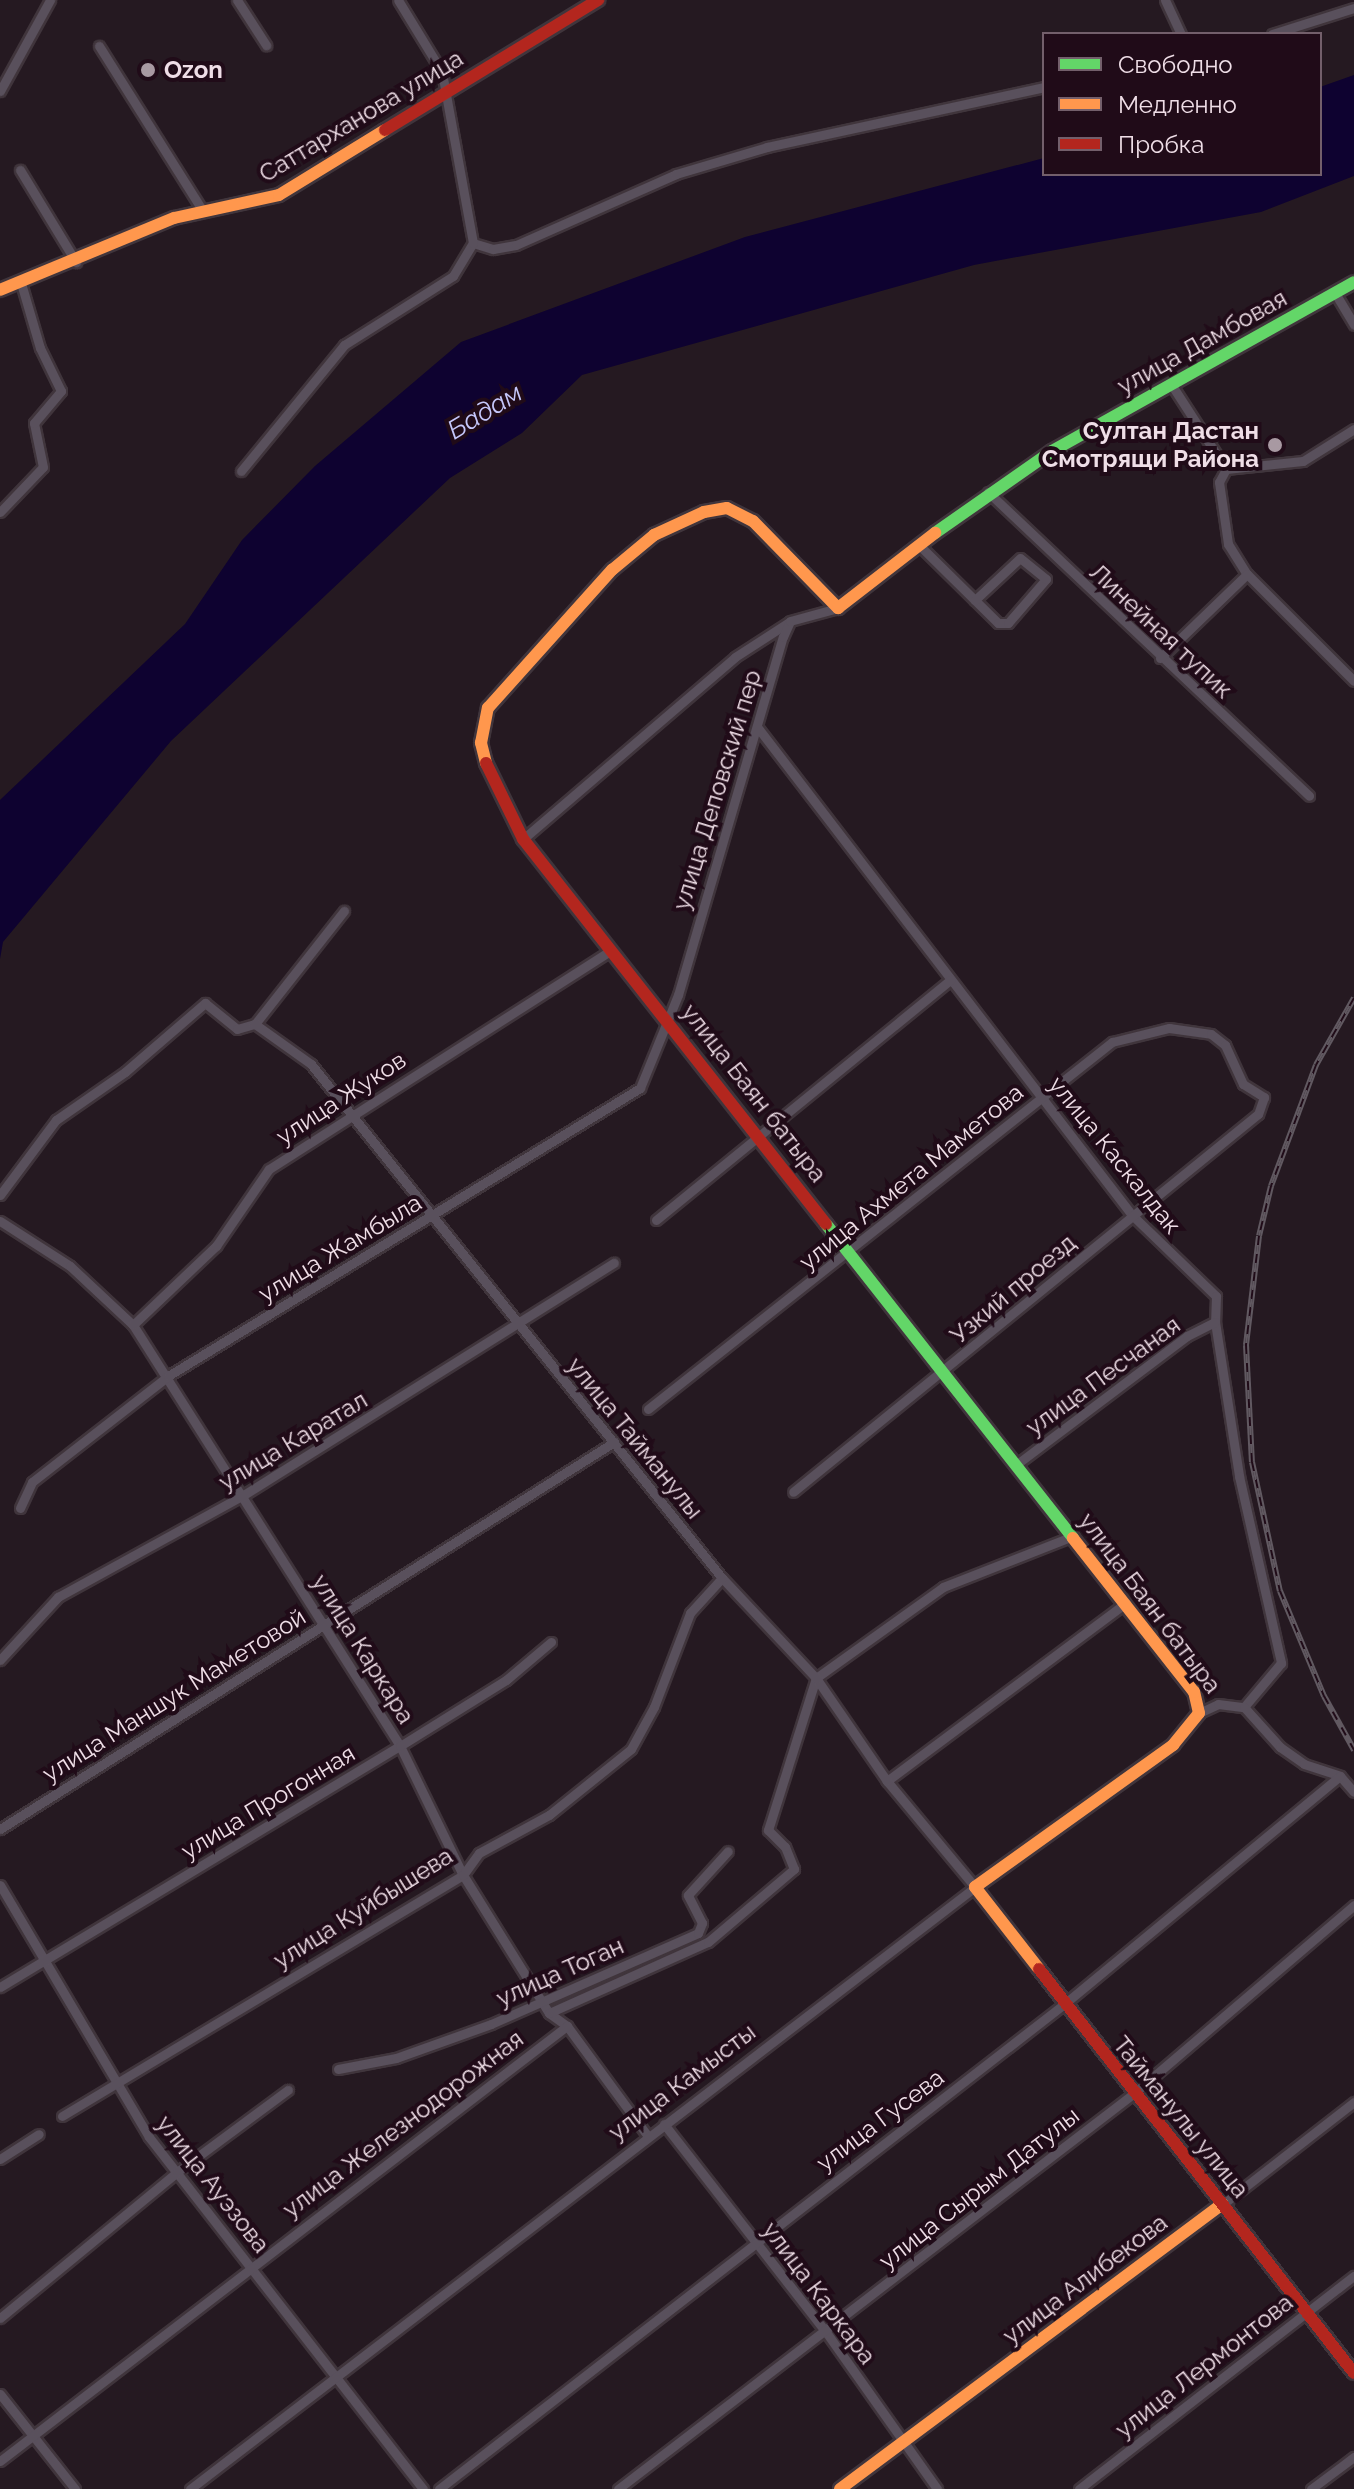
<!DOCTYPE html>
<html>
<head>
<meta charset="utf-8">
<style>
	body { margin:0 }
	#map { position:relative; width:1354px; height:2489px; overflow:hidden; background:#251921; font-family:Raleway,sans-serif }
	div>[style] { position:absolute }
	.water>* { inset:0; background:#0e0230 }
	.roads { filter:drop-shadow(2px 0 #40353c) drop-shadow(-2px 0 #40353c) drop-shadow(0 2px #40353c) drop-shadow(0 -2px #40353c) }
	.street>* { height:9px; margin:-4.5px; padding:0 4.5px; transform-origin:4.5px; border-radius:4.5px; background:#59505c }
	.fast>* { height:12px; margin:-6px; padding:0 6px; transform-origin:6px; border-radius:6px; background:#63d668 }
	.slow>* { height:12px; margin:-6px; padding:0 6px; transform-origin:6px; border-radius:6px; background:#ff974d }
	.jam>* { height:12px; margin:-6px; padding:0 6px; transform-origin:6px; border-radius:6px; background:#b3261e }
	.rail>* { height:6px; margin-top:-3px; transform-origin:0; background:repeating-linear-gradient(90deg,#200b18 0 9px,#615961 0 18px); box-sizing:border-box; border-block:2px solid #615961 }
	.dots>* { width:22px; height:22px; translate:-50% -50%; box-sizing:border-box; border:4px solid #200b18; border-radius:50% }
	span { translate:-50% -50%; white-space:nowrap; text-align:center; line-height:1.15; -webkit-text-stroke:8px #200b18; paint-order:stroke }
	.poi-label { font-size:24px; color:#efdee7; font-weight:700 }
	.left { translate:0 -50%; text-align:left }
	.right { translate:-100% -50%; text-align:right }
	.street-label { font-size:24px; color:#efdee7 }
	.water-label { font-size:26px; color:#c5c7fb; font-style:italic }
	.legend { position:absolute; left:1042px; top:32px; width:280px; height:144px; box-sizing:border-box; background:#200b18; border:2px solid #735f6b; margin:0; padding:10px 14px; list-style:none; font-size:24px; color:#efdee7 }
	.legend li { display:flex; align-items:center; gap:16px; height:40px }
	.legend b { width:40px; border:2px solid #735f6b }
</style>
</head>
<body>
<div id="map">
	<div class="water">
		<i style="clip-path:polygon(1354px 75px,1354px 176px,1261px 212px,974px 265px,582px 375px,522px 433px,450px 478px,171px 741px,3px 942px,0 959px,0 800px,185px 624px,242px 540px,315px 466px,461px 342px,745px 237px,1044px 158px,1044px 174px,1320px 174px,1320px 87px)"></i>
	</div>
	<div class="roads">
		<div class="street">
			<i style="left:237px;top:0;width:54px;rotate:57.2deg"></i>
			<i style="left:1165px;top:0;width:38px;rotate:65deg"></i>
			<i style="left:1272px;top:34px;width:86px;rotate:-17.6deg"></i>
			<i style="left:99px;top:46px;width:195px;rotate:57.8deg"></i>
			<i style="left:0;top:91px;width:104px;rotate:-61.2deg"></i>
			<i style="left:20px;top:170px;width:108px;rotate:58.7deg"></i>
			<i style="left:473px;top:243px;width:21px;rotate:17deg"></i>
			<i style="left:493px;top:249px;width:23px;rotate:-10deg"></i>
			<i style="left:516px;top:245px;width:175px;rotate:-23.9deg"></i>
			<i style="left:676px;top:174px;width:95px;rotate:-16.5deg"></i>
			<i style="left:767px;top:147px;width:283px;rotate:-12.2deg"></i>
			<i style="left:1335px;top:293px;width:37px;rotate:59deg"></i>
			<i style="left:1171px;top:384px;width:101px;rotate:57.1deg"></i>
			<i style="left:1226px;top:469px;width:15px;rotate:118deg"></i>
			<i style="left:1219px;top:482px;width:63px;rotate:81.7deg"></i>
			<i style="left:1228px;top:544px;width:36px;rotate:58deg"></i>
			<i style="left:1247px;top:574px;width:151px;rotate:45deg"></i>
			<i style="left:1226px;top:469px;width:77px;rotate:-5.9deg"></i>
			<i style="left:1303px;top:461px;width:60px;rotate:-32.1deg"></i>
			<i style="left:241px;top:471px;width:163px;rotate:-50.7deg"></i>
			<i style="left:344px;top:345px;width:129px;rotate:-32.3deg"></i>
			<i style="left:453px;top:276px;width:39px;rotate:-59deg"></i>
			<i style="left:473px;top:243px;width:174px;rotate:-100.3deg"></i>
			<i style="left:442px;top:72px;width:84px;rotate:-121.4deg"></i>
			<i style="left:988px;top:492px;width:442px;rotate:43.4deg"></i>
			<i style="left:0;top:512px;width:62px;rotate:-46.3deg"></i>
			<i style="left:43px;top:467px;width:45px;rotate:-101.6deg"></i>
			<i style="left:34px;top:423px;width:42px;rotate:-49.8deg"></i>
			<i style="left:61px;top:391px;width:48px;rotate:-116deg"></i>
			<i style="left:40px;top:348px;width:68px;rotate:-106.3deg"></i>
			<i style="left:919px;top:545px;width:111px;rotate:44.6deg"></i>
			<i style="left:998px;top:623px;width:10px"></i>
			<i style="left:1008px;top:623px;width:58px;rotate:-49.2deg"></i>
			<i style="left:1046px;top:579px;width:33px;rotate:-141deg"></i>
			<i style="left:1020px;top:558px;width:62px;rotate:137deg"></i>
			<i style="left:1160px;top:658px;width:121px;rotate:-44deg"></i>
			<i style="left:758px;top:728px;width:614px;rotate:52.48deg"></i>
			<i style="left:1132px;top:1215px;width:117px;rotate:44deg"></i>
			<i style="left:1216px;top:1296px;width:26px;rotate:92deg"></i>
			<i style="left:1215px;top:1322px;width:156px;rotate:81.1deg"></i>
			<i style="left:1239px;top:1476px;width:192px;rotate:77.3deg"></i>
			<i style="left:1281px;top:1663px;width:57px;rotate:130.1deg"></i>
			<i style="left:523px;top:839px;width:279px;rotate:-40.6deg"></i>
			<i style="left:735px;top:657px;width:64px;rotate:-32.9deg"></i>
			<i style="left:0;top:1195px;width:94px;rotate:-53.3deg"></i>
			<i style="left:56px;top:1120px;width:84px;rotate:-34.8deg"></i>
			<i style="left:125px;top:1072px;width:106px;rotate:-40.8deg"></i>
			<i style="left:205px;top:1003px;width:41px;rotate:39.1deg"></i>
			<i style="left:237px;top:1029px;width:19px;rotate:-16deg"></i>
			<i style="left:255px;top:1024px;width:144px;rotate:-51.8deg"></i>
			<i style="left:656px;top:1220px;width:380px;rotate:-39.2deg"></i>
			<i style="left:0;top:1221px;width:83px;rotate:32.7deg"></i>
			<i style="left:70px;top:1266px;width:86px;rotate:43.1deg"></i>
			<i style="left:133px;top:1325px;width:499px;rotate:57.6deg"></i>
			<i style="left:400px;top:1746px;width:144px;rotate:64deg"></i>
			<i style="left:463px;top:1875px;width:163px;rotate:58.1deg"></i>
			<i style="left:549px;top:2013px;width:22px;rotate:36deg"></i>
			<i style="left:567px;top:2026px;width:135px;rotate:53.7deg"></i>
			<i style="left:133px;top:1325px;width:115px;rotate:-43.6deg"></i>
			<i style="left:216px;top:1246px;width:93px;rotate:-55.5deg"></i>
			<i style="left:269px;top:1169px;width:406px;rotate:-32.6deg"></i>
			<i style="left:648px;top:1409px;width:592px;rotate:-38.34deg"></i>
			<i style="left:1112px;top:1042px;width:59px;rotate:-13.8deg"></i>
			<i style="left:1169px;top:1028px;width:42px;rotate:8.1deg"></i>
			<i style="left:1211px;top:1034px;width:18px;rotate:38deg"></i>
			<i style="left:1225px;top:1045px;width:43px;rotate:65.2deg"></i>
			<i style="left:1243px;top:1084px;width:25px;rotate:32deg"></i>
			<i style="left:1264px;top:1097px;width:18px;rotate:109deg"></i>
			<i style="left:1258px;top:1114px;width:599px;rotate:140.89deg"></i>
			<i style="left:1017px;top:1464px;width:213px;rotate:-37deg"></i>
			<i style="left:1187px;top:1336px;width:31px;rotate:-27deg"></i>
			<i style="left:20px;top:1508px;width:29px;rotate:-65deg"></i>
			<i style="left:32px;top:1482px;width:172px;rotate:-37.9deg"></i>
			<i style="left:168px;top:1376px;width:553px;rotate:-31.39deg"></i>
			<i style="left:640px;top:1088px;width:100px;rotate:-67.8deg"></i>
			<i style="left:678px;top:995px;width:373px;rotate:-73.7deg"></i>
			<i style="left:783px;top:637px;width:17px;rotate:-66deg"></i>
			<i style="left:790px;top:621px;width:50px;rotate:-15.2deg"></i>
			<i style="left:0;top:1660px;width:86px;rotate:-47.4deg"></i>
			<i style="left:58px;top:1597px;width:210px;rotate:-28.8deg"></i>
			<i style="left:242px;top:1496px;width:439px;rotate:-32.1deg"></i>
			<i style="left:1199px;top:1713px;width:21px;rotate:-25deg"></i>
			<i style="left:1218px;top:1704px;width:26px;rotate:7deg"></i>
			<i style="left:1244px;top:1707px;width:54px;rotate:48deg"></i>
			<i style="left:1280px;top:1747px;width:29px;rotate:35deg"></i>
			<i style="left:1304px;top:1764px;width:38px;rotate:18deg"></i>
			<i style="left:1340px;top:1776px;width:21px;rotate:49deg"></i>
			<i style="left:887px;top:1781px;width:298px;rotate:-36.7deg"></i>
			<i style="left:0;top:1829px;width:726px;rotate:-32.22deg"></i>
			<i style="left:0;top:1885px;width:293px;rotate:59.4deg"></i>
			<i style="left:149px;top:2137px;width:446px;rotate:52.1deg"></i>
			<i style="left:0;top:1987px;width:467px;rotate:-31.1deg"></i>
			<i style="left:400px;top:1746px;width:125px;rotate:-31.9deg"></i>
			<i style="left:506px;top:1680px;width:59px;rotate:-40.2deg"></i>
			<i style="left:549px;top:2013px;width:174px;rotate:-24.1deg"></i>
			<i style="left:708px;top:1942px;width:113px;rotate:-40.3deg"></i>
			<i style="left:794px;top:1869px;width:24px;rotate:-112deg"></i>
			<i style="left:785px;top:1847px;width:24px;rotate:-135deg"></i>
			<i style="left:768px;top:1830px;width:159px;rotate:-72.5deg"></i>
			<i style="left:816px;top:1678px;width:156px;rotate:-35.6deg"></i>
			<i style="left:943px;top:1587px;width:140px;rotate:-21.4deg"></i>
			<i style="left:338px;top:2069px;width:59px;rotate:-10.7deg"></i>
			<i style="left:396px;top:2058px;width:101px;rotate:-19.7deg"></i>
			<i style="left:491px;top:2024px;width:226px;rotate:-23.7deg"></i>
			<i style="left:698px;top:1933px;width:11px;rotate:-68deg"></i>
			<i style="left:702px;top:1923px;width:31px;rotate:-117deg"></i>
			<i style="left:688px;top:1895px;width:59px;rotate:-47.7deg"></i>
			<i style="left:62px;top:2116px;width:468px;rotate:-31deg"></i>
			<i style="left:463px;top:1875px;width:27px;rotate:-54deg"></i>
			<i style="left:479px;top:1853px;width:80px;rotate:-28.5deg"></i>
			<i style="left:549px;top:1815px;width:105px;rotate:-38.8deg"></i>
			<i style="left:631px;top:1749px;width:48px;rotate:-61.3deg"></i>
			<i style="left:654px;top:1707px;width:101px;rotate:-69deg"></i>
			<i style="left:690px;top:1613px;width:47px;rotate:-47.6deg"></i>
			<i style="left:664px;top:2124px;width:264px;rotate:52.1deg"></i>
			<i style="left:826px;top:2332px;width:192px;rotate:54.7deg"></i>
			<i style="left:0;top:2159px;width:46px;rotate:-32.7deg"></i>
			<i style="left:1223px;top:2204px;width:166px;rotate:-37.9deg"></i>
			<i style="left:0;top:2318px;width:229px;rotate:-39.5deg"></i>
			<i style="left:177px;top:2172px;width:138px;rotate:-36.5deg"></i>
			<i style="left:0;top:2394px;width:121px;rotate:51.7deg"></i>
			<i style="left:0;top:2461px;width:715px;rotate:-37.5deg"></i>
			<i style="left:190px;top:2489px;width:989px;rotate:-37.48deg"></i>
			<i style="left:975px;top:1887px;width:138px;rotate:-129.7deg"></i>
			<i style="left:887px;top:1781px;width:125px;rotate:-124.6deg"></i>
			<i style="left:816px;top:1678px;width:137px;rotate:-133.2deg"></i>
			<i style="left:722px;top:1578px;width:658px;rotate:-128.65deg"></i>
			<i style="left:311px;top:1064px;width:69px;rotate:-144.5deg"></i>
			<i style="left:439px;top:2489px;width:790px;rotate:-37.8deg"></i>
			<i style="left:1063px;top:2005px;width:359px;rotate:-39.6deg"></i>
			<i style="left:618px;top:2489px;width:649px;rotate:-37.49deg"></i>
			<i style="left:1133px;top:2094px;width:291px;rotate:-40.5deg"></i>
			<i style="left:1079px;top:2489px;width:348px;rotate:-37.8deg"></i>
			<i style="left:1311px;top:2489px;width:54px;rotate:-36.7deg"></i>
		</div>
		<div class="fast">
			<i style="left:935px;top:533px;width:143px;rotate:-35deg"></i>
			<i style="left:1052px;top:451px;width:346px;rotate:-29.2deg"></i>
			<i style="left:826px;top:1224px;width:400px;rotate:51.8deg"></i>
		</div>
		<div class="slow">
			<i style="left:0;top:290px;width:188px;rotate:-22.5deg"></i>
			<i style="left:174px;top:218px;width:107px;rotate:-12.4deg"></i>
			<i style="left:279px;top:195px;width:124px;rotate:-31.5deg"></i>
			<i style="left:486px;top:763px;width:21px;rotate:-104deg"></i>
			<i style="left:481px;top:743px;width:36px;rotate:-79deg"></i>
			<i style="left:488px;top:708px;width:186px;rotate:-48.1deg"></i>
			<i style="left:612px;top:570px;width:55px;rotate:-39.8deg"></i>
			<i style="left:654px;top:535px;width:55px;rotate:-24.7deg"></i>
			<i style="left:704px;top:512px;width:23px;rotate:-10deg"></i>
			<i style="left:727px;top:508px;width:29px;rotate:27deg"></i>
			<i style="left:753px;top:521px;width:122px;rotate:45.7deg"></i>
			<i style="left:838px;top:608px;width:123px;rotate:-37.7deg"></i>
			<i style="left:1039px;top:1969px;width:104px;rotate:-128deg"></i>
			<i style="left:975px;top:1887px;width:244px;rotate:-35.6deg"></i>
			<i style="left:1173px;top:1745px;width:41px;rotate:-50.9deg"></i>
			<i style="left:1199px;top:1713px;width:22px;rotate:-103deg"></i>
			<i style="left:1194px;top:1692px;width:196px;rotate:-128.2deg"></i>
			<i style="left:840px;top:2489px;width:477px;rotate:-36.7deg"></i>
		</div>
		<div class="jam">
			<i style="left:385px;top:130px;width:250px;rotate:-31.4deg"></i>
			<i style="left:486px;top:763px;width:85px;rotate:64deg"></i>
			<i style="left:523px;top:839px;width:490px;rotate:51.8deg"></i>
			<i style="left:1039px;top:1969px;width:512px;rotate:52.06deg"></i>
		</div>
	</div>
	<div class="rail">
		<i style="left:1354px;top:998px;width:77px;rotate:119.6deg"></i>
		<i style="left:1316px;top:1065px;width:129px;rotate:110.4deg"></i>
		<i style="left:1271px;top:1186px;width:51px;rotate:103.5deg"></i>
		<i style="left:1259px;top:1236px;width:110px;rotate:96.8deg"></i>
		<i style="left:1246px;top:1345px;width:117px;rotate:87.1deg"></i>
		<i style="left:1252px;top:1462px;width:132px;rotate:77.8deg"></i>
		<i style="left:1280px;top:1591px;width:114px;rotate:67.3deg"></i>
		<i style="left:1324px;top:1696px;width:62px;rotate:60.9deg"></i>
	</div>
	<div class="dots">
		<i style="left:148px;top:70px;background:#a899a2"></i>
		<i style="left:1275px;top:445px;background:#a899a2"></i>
	</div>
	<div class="poi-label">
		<span class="left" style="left:164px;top:70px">Ozon</span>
		<span class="right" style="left:1259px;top:445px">Султан Дастан<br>Смотрящи Района</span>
	</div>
	<div class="street-label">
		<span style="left:361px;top:116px;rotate:-31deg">Саттарханова улица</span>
		<span style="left:1202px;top:342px;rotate:-29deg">улица Дамбовая</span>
		<span style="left:1161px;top:631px;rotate:43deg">Линейная тупик</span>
		<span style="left:717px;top:790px;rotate:-73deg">улица Деповский пер</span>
		<span style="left:754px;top:1093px;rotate:52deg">улица Баян батыра</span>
		<span style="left:341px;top:1098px;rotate:-33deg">улица Жуков</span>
		<span style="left:1115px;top:1155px;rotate:51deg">улица Каскалдак</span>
		<span style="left:911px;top:1177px;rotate:-39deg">улица Ахмета Маметова</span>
		<span style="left:340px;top:1248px;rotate:-31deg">улица Жамбыла</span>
		<span style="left:1013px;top:1289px;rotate:-40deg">Узкий проезд</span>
		<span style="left:1103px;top:1376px;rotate:-36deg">улица Песчаная</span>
		<span style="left:635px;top:1438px;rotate:51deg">улица Тайманулы</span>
		<span style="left:293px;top:1441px;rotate:-31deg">улица Каратал</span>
		<span style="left:1150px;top:1603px;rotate:53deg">улица Баян батыра</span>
		<span style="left:363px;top:1649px;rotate:58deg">улица Каркара</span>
		<span style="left:174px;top:1695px;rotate:-32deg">улица Маншук Маметовой</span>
		<span style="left:268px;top:1802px;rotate:-31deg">улица Прогонная</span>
		<span style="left:363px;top:1908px;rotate:-32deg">улица Куйбышева</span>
		<span style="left:560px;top:1972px;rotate:-24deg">улица Тоган</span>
		<span style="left:682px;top:2082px;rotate:-37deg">улица Камысты</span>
		<span style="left:1181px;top:2117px;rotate:51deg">Тайманулы улица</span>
		<span style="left:880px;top:2120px;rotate:-37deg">улица Гусева</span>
		<span style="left:403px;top:2124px;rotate:-37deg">улица Железнодорожная</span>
		<span style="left:213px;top:2184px;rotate:52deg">улица Ауэзова</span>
		<span style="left:979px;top:2188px;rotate:-38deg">улица Сырым Датулы</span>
		<span style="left:1085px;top:2279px;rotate:-37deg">улица Алибекова</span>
		<span style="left:819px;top:2293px;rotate:53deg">улица Каркара</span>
		<span style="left:1204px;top:2366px;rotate:-38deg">улица Лермонтова</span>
	</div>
	<div class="water-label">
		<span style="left:485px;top:412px;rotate:-31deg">Бадам</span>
	</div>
	<ul class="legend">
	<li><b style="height:10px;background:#63d668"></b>Свободно</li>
	<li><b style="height:10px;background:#ff974d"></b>Медленно</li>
	<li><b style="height:10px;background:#b3261e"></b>Пробка</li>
	</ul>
</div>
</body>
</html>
